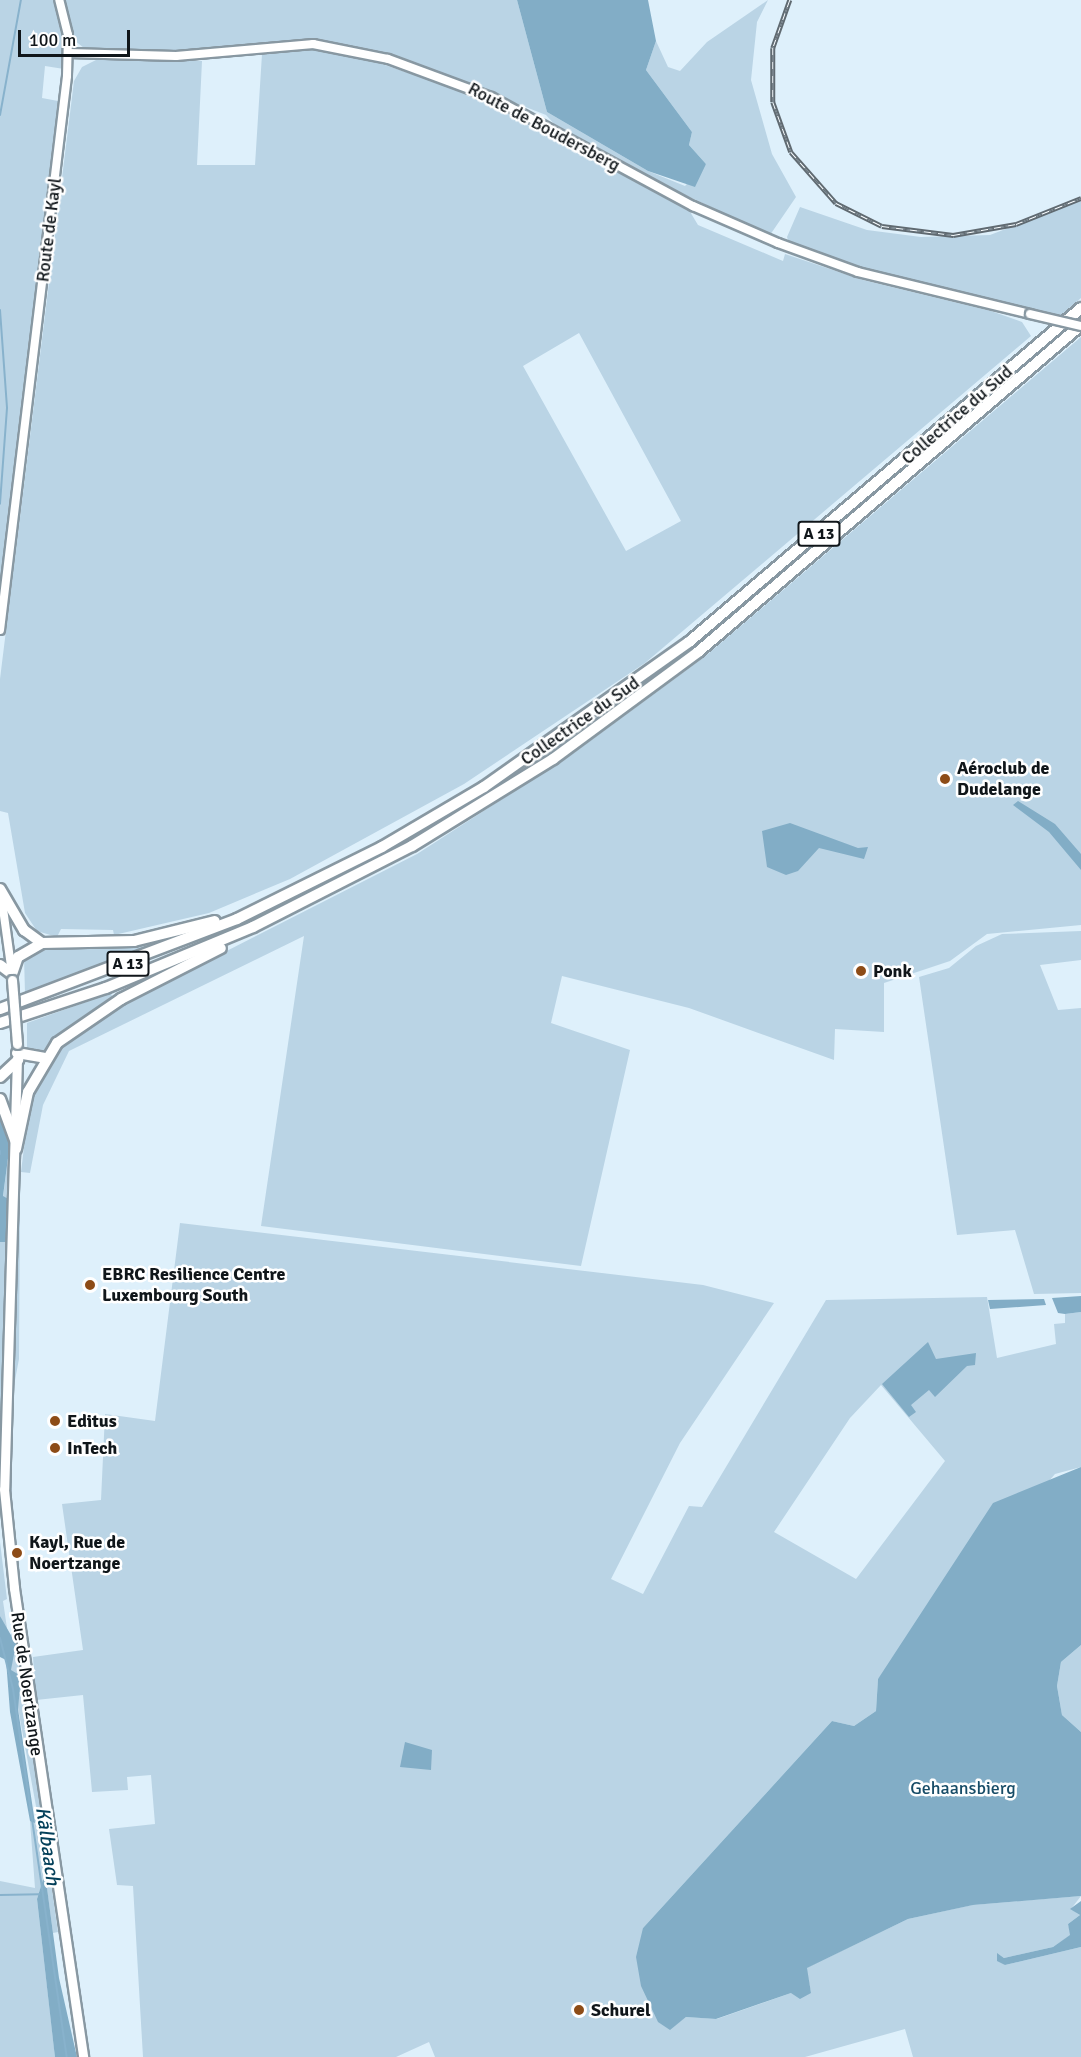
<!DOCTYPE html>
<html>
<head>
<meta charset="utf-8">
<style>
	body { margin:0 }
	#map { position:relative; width:1081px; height:2057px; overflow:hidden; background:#def0fb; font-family:Signika,sans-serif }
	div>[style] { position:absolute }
	.green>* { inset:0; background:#bad4e5 }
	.forest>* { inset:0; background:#82adc6 }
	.stream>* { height:2px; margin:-1px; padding:0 1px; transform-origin:1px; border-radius:1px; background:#88b2cc }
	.roads { filter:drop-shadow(2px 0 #8898a2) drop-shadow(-2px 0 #8898a2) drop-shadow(0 2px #8898a2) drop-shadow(0 -2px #8898a2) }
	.secondary>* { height:8px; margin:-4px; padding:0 4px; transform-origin:4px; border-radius:4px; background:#fff }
	.primary>* { height:9px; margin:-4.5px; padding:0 4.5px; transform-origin:4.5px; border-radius:4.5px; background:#fff }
	.motorway>* { height:10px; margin:-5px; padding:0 5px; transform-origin:5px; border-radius:5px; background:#fff }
	.rail>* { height:4.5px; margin-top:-2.25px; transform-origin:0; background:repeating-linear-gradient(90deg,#fff 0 7px,#606a71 0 14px); box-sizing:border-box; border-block:2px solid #606a71 }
	.bridges { filter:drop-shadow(2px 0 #8898a2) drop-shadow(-2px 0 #8898a2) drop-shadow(0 2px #8898a2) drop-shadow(0 -2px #8898a2) }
	.secondary-bridge>* { height:8px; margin:-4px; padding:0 4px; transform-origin:4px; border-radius:4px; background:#fff }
	.primary-bridge>* { height:9px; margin:-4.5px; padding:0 4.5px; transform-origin:4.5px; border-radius:4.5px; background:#fff }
	.dots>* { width:16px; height:16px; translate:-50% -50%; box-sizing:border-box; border:3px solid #fff; border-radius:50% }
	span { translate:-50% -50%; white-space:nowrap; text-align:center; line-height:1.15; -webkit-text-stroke:5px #fff; paint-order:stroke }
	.shield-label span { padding:2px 4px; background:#fff; border:2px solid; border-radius:4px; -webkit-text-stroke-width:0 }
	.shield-label { font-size:16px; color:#10161a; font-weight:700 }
	.street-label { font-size:18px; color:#10161a }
	.poi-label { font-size:18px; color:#10161a; font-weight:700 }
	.left { translate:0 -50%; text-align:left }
	.park-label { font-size:18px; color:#174c67 }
	.water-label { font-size:20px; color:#033f59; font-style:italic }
	.scale { position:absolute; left:18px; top:30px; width:112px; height:27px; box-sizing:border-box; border:3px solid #10161a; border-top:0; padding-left:8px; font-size:18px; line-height:21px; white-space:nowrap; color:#10161a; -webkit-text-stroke:4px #fff; paint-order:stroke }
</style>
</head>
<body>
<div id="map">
	<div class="green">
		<i style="clip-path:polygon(0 0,54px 0,66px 44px,64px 69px,45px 66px,42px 98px,58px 101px,0 582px)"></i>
		<i style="clip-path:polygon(63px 0,517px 0,547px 112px,648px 171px,685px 186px,706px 164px,689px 145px,692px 132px,646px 70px,656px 41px,668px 67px,680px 71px,707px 42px,768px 0,757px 22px,751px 80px,772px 154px,796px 197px,770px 235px,658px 182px,557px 127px,546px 115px,415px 63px,313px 40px,182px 52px,84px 48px,74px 40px)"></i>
		<i style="clip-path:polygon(evenodd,307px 48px,361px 57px,483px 98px,689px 210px,698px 225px,783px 261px,785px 254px,863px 280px,991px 311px,1022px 322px,1031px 336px,645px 663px,464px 784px,290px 879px,209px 913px,114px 935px,113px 930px,61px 929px,57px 937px,37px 931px,25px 913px,8px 813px,0 811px,0 679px,74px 81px,82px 67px,100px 58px,202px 61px,197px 165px,255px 165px,262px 54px,307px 48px,579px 333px,681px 521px,626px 551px,523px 366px,579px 333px)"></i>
		<i style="clip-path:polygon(1081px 200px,1081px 298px,1060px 316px,899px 279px,789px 243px,787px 237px,800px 207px,867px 230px,921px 237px,990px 235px)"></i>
		<i style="clip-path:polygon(1081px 337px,1081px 925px,987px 934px,950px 961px,884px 983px,884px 1032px,835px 1029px,834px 1060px,689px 1008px,562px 976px,551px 1023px,630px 1050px,581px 1266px,261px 1226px,304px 936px,69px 1051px,43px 1105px,30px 1173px,21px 1172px,30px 1098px,67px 1040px,109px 1011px,417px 854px,575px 752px,703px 658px)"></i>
		<i style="clip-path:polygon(1081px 931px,1081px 960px,1040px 965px,1058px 1010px,1081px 1008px,1081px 1293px,1034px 1294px,1015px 1230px,957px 1235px,919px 977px,949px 968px,976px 946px,1002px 934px)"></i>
		<i style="clip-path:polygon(154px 941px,156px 946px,25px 993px,24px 957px,42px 947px)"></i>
		<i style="clip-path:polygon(111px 993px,113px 999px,40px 1054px,27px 1051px,27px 1023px)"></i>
		<i style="clip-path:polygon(0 1107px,11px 1148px,14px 1200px,20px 1201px,19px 1359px,12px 1396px,12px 1508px,5px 1508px,0 1482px,0 1242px,8px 1242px,3px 1197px,10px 1143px)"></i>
		<i style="clip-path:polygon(evenodd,180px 1223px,703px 1285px,774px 1303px,680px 1443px,611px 1579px,643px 1594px,689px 1506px,702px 1507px,826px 1300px,987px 1297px,997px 1358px,1056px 1344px,1054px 1324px,1065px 1323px,1065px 1314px,1081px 1312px,1081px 1467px,1055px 1474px,878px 1679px,876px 1711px,854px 1726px,832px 1721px,643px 1928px,670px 2029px,686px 2017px,717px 2019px,791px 1993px,811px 1993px,806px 1968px,908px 1919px,972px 1905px,1081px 1896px,1071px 1909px,1080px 1915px,1068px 1924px,1071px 1935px,1053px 1947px,1004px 1958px,998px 1954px,1005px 1965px,1081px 1947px,1081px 2057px,913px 2057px,905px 2029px,805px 2057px,435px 2057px,429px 2042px,396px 2057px,143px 2057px,133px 1886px,117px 1885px,109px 1829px,155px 1824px,151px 1775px,127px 1777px,128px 1790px,92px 1792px,83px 1695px,36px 1700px,33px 1657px,83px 1650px,62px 1504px,101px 1500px,105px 1414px,155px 1421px,180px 1223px,881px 1385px,945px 1461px,856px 1579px,774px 1532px,850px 1418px,881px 1385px)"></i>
		<i style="clip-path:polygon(0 1542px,7px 1599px,3px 1601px,8px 1635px,16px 1634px,58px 1932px,53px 1933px,45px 1874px,37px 1899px,55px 2057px,0 2057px,0 1881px,35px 1888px,30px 1821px,38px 1817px,11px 1670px,12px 1635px,9px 1640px,0 1616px)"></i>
		<i style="clip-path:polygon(1081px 1645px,1081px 1732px,1062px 1715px,1057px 1686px,1061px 1662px)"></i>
	</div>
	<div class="forest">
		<i style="clip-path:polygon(517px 0,648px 0,656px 41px,646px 70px,692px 132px,689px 145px,706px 164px,695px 187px,648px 171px,547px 112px)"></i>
		<i style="clip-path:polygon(1018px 801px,1055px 824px,1081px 854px,1081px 870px,1049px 832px,1013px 805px)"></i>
		<i style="clip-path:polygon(790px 823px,858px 848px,868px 847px,864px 859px,819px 848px,798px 871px,786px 875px,767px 867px,762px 831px)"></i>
		<i style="clip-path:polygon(0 1119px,10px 1143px,3px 1196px,10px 1200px,8px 1242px,0 1242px)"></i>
		<i style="clip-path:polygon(1081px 1296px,1081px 1312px,1065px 1314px,1058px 1313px,1052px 1298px)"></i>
		<i style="clip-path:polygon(1044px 1299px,1046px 1305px,990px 1309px,988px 1300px)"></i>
		<i style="clip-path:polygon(928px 1342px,936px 1359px,976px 1353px,975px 1365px,967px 1366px,935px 1397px,929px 1390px,911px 1405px,916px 1412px,909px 1417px,882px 1384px)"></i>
		<i style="clip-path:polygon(1081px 1467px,1081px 1645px,1061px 1662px,1057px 1686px,1062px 1715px,1081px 1732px,1081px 1896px,973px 1905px,908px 1919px,807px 1968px,811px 1993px,800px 1999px,791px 1993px,716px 2019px,686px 2017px,670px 2030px,658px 2022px,641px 1986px,636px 1957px,643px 1928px,832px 1721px,854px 1726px,876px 1711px,878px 1679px,993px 1503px)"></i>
		<i style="clip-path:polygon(0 1616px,16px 1644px,11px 1670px,21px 1676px,18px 1709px,35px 1823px,30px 1821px,10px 1712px,6px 1660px,0 1657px)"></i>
		<i style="clip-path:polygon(405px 1742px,432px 1750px,431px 1770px,400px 1767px)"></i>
		<i style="clip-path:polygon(45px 1873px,59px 1978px,77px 2057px,55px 2057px,54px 2049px,37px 1899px)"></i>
		<i style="clip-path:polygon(1081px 1901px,1081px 1947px,1005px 1965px,997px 1961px,997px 1953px,1004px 1958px,1053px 1947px,1070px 1935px,1068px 1924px,1080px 1915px,1070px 1909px)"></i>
	</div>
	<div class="stream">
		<i style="left:0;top:115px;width:117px;rotate:-79.7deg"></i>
		<i style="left:0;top:310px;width:98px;rotate:85.9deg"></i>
		<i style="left:7px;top:408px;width:96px;rotate:94.2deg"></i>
		<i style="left:0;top:1151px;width:3px;rotate:90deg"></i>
		<i style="left:0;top:1638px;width:53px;rotate:75.7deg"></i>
		<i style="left:13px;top:1689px;width:372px;rotate:81.7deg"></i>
		<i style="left:0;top:1895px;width:39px;rotate:-1deg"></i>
	</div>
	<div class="roads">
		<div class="secondary">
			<i style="left:69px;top:53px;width:107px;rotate:1.6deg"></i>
			<i style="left:176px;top:56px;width:138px;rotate:-5deg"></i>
			<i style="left:313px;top:44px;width:76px;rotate:11.3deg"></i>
			<i style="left:388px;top:59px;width:110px;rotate:20.3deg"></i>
			<i style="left:491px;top:97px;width:230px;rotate:28.4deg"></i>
			<i style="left:693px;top:206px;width:93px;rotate:23.5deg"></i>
			<i style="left:778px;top:243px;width:85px;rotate:19.9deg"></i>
			<i style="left:858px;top:272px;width:177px;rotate:13.7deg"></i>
			<i style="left:0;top:630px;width:558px;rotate:-83.1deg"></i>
			<i style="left:67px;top:76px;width:41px;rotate:-88.6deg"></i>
			<i style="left:68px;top:35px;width:36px;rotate:-104deg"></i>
			<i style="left:1px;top:894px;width:80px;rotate:82.1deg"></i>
		</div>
		<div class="primary">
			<i style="left:17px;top:1058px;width:431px;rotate:91.7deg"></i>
			<i style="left:4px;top:1489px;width:100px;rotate:84.2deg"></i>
			<i style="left:14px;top:1588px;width:474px;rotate:81.6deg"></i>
		</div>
		<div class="motorway">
			<i style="left:0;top:889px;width:48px;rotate:59.7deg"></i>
			<i style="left:24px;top:930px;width:22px;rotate:36deg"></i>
			<i style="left:0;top:965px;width:15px;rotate:37deg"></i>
			<i style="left:12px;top:974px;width:18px;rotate:-71deg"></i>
			<i style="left:18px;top:957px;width:28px;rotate:-30deg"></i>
			<i style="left:42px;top:943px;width:92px;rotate:-1.2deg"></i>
			<i style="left:134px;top:941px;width:83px;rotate:-13.9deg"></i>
			<i style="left:0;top:1009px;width:254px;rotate:-20.8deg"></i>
			<i style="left:237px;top:919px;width:162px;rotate:-26.4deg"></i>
			<i style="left:382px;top:847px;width:118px;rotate:-30.5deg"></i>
			<i style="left:484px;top:787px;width:251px;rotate:-35.3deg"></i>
			<i style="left:689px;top:642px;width:515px;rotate:-40.43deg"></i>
			<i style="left:0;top:1023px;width:112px;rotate:-18.3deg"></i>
			<i style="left:106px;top:988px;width:159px;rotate:-22.5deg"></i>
			<i style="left:253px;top:927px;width:178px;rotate:-27deg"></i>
			<i style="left:412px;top:846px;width:166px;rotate:-31.7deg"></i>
			<i style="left:553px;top:759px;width:180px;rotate:-36.4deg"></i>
			<i style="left:698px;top:652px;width:504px;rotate:-40.49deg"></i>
			<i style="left:17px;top:1053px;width:27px;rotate:10deg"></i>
			<i style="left:0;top:1077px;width:25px;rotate:-43deg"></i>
			<i style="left:0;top:1099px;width:44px;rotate:69.9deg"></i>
			<i style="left:16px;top:1149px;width:58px;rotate:-78.1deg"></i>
			<i style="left:28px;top:1092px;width:57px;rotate:-59.4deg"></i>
			<i style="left:57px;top:1043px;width:78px;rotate:-34.5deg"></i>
			<i style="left:121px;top:999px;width:112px;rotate:-27deg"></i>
		</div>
	</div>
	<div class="rail">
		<i style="left:790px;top:0;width:51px;rotate:109.5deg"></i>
		<i style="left:773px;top:48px;width:54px;rotate:90deg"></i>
		<i style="left:773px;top:102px;width:53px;rotate:70.2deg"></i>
		<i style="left:791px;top:152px;width:68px;rotate:48.6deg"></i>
		<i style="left:836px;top:203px;width:51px;rotate:26.6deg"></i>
		<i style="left:882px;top:226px;width:72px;rotate:7.2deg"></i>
		<i style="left:953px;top:235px;width:64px;rotate:-9.9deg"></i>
		<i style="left:1016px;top:224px;width:70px;rotate:-21.8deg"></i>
	</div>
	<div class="bridges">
		<div class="secondary-bridge">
			<i style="left:1030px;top:314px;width:52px;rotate:13.2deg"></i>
		</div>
		<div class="primary-bridge">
			<i style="left:12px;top:980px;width:64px;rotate:85.5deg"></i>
		</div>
	</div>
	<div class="dots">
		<i style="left:945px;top:779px;background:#8d4c17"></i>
		<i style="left:861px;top:971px;background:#8d4c17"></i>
		<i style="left:90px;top:1285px;background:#8d4c17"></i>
		<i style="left:55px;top:1421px;background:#8d4c17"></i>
		<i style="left:55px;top:1448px;background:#8d4c17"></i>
		<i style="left:17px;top:1553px;background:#8d4c17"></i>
		<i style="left:579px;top:2010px;background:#8d4c17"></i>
	</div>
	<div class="shield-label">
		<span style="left:819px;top:534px">A 13</span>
		<span style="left:128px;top:964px">A 13</span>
	</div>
	<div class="street-label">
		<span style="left:544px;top:127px;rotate:28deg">Route de Boudersberg</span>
		<span style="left:49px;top:230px;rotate:-83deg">Route de Kayl</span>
		<span style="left:957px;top:415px;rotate:-41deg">Collectrice du Sud</span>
		<span style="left:580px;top:721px;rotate:-35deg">Collectrice du Sud</span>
		<span style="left:27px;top:1684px;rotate:82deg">Rue de Noertzange</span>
	</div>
	<div class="poi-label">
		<span class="left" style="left:957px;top:779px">Aéroclub de<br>Dudelange</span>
		<span class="left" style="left:873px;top:971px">Ponk</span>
		<span class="left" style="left:102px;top:1285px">EBRC Resilience Centre<br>Luxembourg South</span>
		<span class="left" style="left:67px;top:1421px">Editus</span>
		<span class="left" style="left:67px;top:1448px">InTech</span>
		<span class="left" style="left:29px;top:1553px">Kayl, Rue de<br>Noertzange</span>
		<span class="left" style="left:591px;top:2010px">Schurel</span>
	</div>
	<div class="park-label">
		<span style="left:963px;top:1788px">Gehaansbierg</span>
	</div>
	<div class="water-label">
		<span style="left:48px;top:1846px;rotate:82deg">Kälbaach</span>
	</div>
	<div class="scale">100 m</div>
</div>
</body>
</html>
